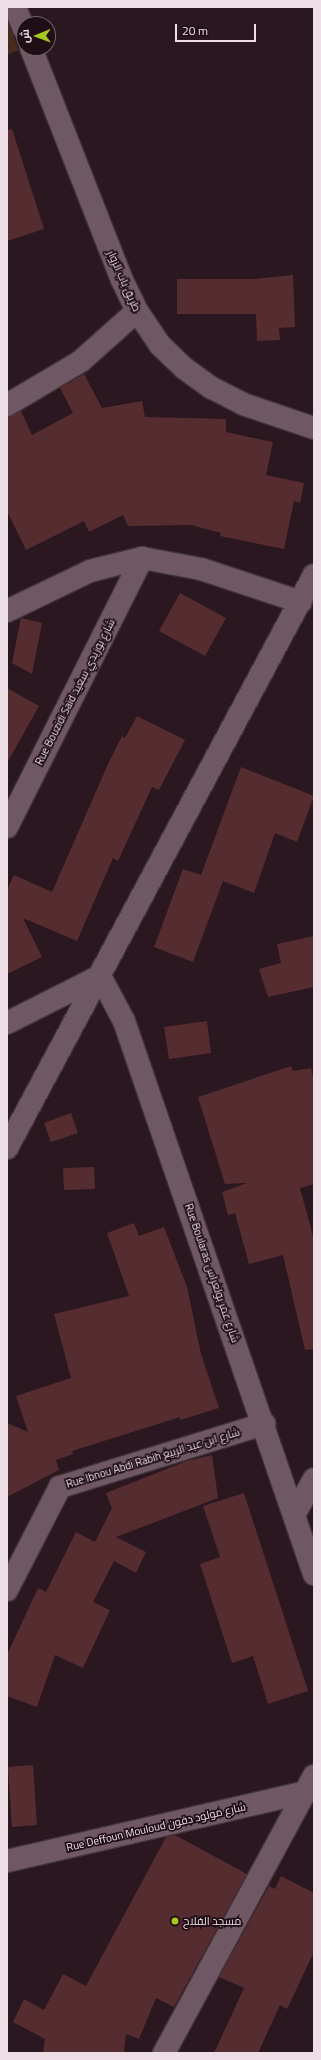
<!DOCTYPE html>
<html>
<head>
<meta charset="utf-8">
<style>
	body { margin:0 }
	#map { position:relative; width:321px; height:2060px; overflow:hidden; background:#2a1720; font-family:Georgia,Cairo,serif }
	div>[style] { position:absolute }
	.green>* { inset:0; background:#482a1f }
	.building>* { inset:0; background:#552d30 }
	.roads { filter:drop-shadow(1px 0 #41333a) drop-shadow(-1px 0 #41333a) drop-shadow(0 1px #41333a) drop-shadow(0 -1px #41333a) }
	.minor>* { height:22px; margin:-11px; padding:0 11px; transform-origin:11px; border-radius:11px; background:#6f5863 }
	.dots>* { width:11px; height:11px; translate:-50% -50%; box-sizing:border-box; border:2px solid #200e17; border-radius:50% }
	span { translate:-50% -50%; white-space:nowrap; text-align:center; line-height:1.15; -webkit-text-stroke:3.5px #200e17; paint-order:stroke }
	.street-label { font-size:11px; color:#ecdee4 }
	.poi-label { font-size:11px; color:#ecdee4 }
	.left { translate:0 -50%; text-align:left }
	.frame { position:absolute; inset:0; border:8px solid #ecdee4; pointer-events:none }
	.north { position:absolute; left:16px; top:16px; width:40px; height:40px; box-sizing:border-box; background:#200e17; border:1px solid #726169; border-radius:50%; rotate:269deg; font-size:11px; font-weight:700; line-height:16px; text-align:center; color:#ecdee4 }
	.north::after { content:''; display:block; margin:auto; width:14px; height:18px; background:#a7c81f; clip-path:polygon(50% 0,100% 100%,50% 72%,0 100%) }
	.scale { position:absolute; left:175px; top:24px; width:81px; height:18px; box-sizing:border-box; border:2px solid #ecdee4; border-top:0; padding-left:5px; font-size:12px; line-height:14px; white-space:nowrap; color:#ecdee4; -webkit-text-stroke:3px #200e17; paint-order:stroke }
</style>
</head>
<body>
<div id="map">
	<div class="green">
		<i style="clip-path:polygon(7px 20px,19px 50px,7px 55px)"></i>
	</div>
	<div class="building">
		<i style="clip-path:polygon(12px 129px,44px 229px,7px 241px,7px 130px)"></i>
		<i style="clip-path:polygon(293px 275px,295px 327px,279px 328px,280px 340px,257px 341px,256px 314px,177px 314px,177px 279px,254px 279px)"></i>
		<i style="clip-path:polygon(84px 374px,102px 408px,142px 401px,145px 417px,226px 419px,226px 432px,273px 442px,266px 475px,304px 483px,300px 503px,294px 501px,284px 549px,220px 536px,221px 533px,191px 525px,128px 526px,123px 515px,89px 532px,84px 521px,26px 550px,7px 511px,7px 417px,21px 411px,32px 435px,73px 413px,60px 388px)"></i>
		<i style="clip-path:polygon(180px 593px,226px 618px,205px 656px,159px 631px)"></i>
		<i style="clip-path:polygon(21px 618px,42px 623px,32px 674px,12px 663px)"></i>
		<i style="clip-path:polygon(7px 688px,39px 706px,7px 763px)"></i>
		<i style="clip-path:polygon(137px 716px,185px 740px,159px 790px,152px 787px,118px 861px,113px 858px,77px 941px,23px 918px,42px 957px,7px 974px,7px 886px,8px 888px,14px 875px,52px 892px,108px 764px,122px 736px,125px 738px)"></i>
		<i style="clip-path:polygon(241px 767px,314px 796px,297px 842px,275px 833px,254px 893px,223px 881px,193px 962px,154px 947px,183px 869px,201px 875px)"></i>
		<i style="clip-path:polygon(314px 936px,314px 987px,268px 997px,259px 969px,281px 963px,277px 944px)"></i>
		<i style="clip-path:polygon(207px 1021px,211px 1053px,169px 1059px,164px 1027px)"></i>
		<i style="clip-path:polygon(291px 1066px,293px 1071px,311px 1068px,314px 1082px,314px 1184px,300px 1188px,314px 1240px,314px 1349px,305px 1350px,283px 1255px,249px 1264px,235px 1213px,228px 1215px,222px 1192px,247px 1183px,225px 1184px,198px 1097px)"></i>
		<i style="clip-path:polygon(71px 1113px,78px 1133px,51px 1142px,44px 1123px)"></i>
		<i style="clip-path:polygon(94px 1167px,95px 1189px,64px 1190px,63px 1168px)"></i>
		<i style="clip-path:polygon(134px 1223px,139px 1236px,164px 1227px,187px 1287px,201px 1354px,219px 1408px,180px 1420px,180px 1417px,72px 1451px,73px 1454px,56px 1460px,59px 1470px,7px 1497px,7px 1423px,28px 1432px,16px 1396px,71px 1378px,54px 1314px,129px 1296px,107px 1233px)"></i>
		<i style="clip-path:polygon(212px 1455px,218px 1498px,116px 1537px,146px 1552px,136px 1573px,114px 1561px,93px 1602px,110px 1610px,83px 1668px,55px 1655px,37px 1707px,7px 1696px,7px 1655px,38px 1588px,46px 1592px,76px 1532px,95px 1542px,112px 1508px,106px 1493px,187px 1461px)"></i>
		<i style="clip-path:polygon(244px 1493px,308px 1691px,268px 1704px,253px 1656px,232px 1663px,200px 1564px,220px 1557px,203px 1506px)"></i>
		<i style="clip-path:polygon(33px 1765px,37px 1825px,12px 1827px,8px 1767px)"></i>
		<i style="clip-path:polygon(175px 1835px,247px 1874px,174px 2007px,156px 1998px,139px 2039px,126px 2034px,124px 2053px,43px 2053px,45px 2039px,13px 2022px,24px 1999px,44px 2010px,63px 1974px,86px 1986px,166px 1837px)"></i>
		<i style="clip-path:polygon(281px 1876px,314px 1893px,314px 1952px,287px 2009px,280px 2005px,258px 2053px,214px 2053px,244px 1988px,219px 1977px,269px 1886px,275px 1889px)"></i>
	</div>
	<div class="roads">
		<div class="minor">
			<i style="left:15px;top:7px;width:24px;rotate:68deg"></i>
			<i style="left:31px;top:48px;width:249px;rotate:68.6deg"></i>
			<i style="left:122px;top:280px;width:34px;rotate:64deg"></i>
			<i style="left:137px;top:311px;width:41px;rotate:55.9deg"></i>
			<i style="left:160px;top:345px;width:33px;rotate:44deg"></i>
			<i style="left:184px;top:368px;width:34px;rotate:36deg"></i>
			<i style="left:212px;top:388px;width:35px;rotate:27deg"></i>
			<i style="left:243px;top:404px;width:75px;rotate:18.7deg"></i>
			<i style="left:7px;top:405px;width:86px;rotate:-30.7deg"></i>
			<i style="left:81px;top:361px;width:75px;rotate:-41.8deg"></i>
			<i style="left:7px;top:611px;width:92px;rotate:-25.7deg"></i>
			<i style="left:90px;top:571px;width:54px;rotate:-14deg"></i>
			<i style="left:142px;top:558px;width:60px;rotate:10.6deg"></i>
			<i style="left:201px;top:569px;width:105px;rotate:18.3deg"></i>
			<i style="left:7px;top:827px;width:301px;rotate:-63.3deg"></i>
			<i style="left:7px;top:1023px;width:104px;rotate:-26.8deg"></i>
			<i style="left:100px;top:976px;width:51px;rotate:61.9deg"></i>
			<i style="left:124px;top:1021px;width:585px;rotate:71.04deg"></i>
			<i style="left:7px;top:1148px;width:650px;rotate:-61.82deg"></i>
			<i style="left:294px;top:1515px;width:41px;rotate:-60.9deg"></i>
			<i style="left:7px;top:1590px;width:116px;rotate:-62.8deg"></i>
			<i style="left:60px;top:1487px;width:214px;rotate:-17.2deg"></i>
			<i style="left:7px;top:1861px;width:306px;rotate:-13deg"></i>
			<i style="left:164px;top:2053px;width:315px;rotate:-61.6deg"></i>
		</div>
	</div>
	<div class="dots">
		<i style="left:175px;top:1921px;background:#a7c81f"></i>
	</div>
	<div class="street-label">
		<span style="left:124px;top:281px;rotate:66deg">طريق باب الزوار</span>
		<span style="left:75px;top:692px;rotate:-63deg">Rue Bouzidi Saïd شارع بوزيدي سعيد</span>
		<span style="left:212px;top:1273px;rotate:71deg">Rue Boularas شارع عمر بولعراس</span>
		<span style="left:153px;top:1458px;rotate:-17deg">Rue Ibnou Abdi Rabih شارع ابن عبد الربيع</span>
		<span style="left:156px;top:1827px;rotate:-13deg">Rue Deffoun Mouloud شارع مولود دفون</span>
	</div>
	<div class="poi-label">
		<span class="left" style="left:183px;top:1921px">مسجد الفلاح</span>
	</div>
	<div class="frame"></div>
	<div class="north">ش</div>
	<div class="scale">20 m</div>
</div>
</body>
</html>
